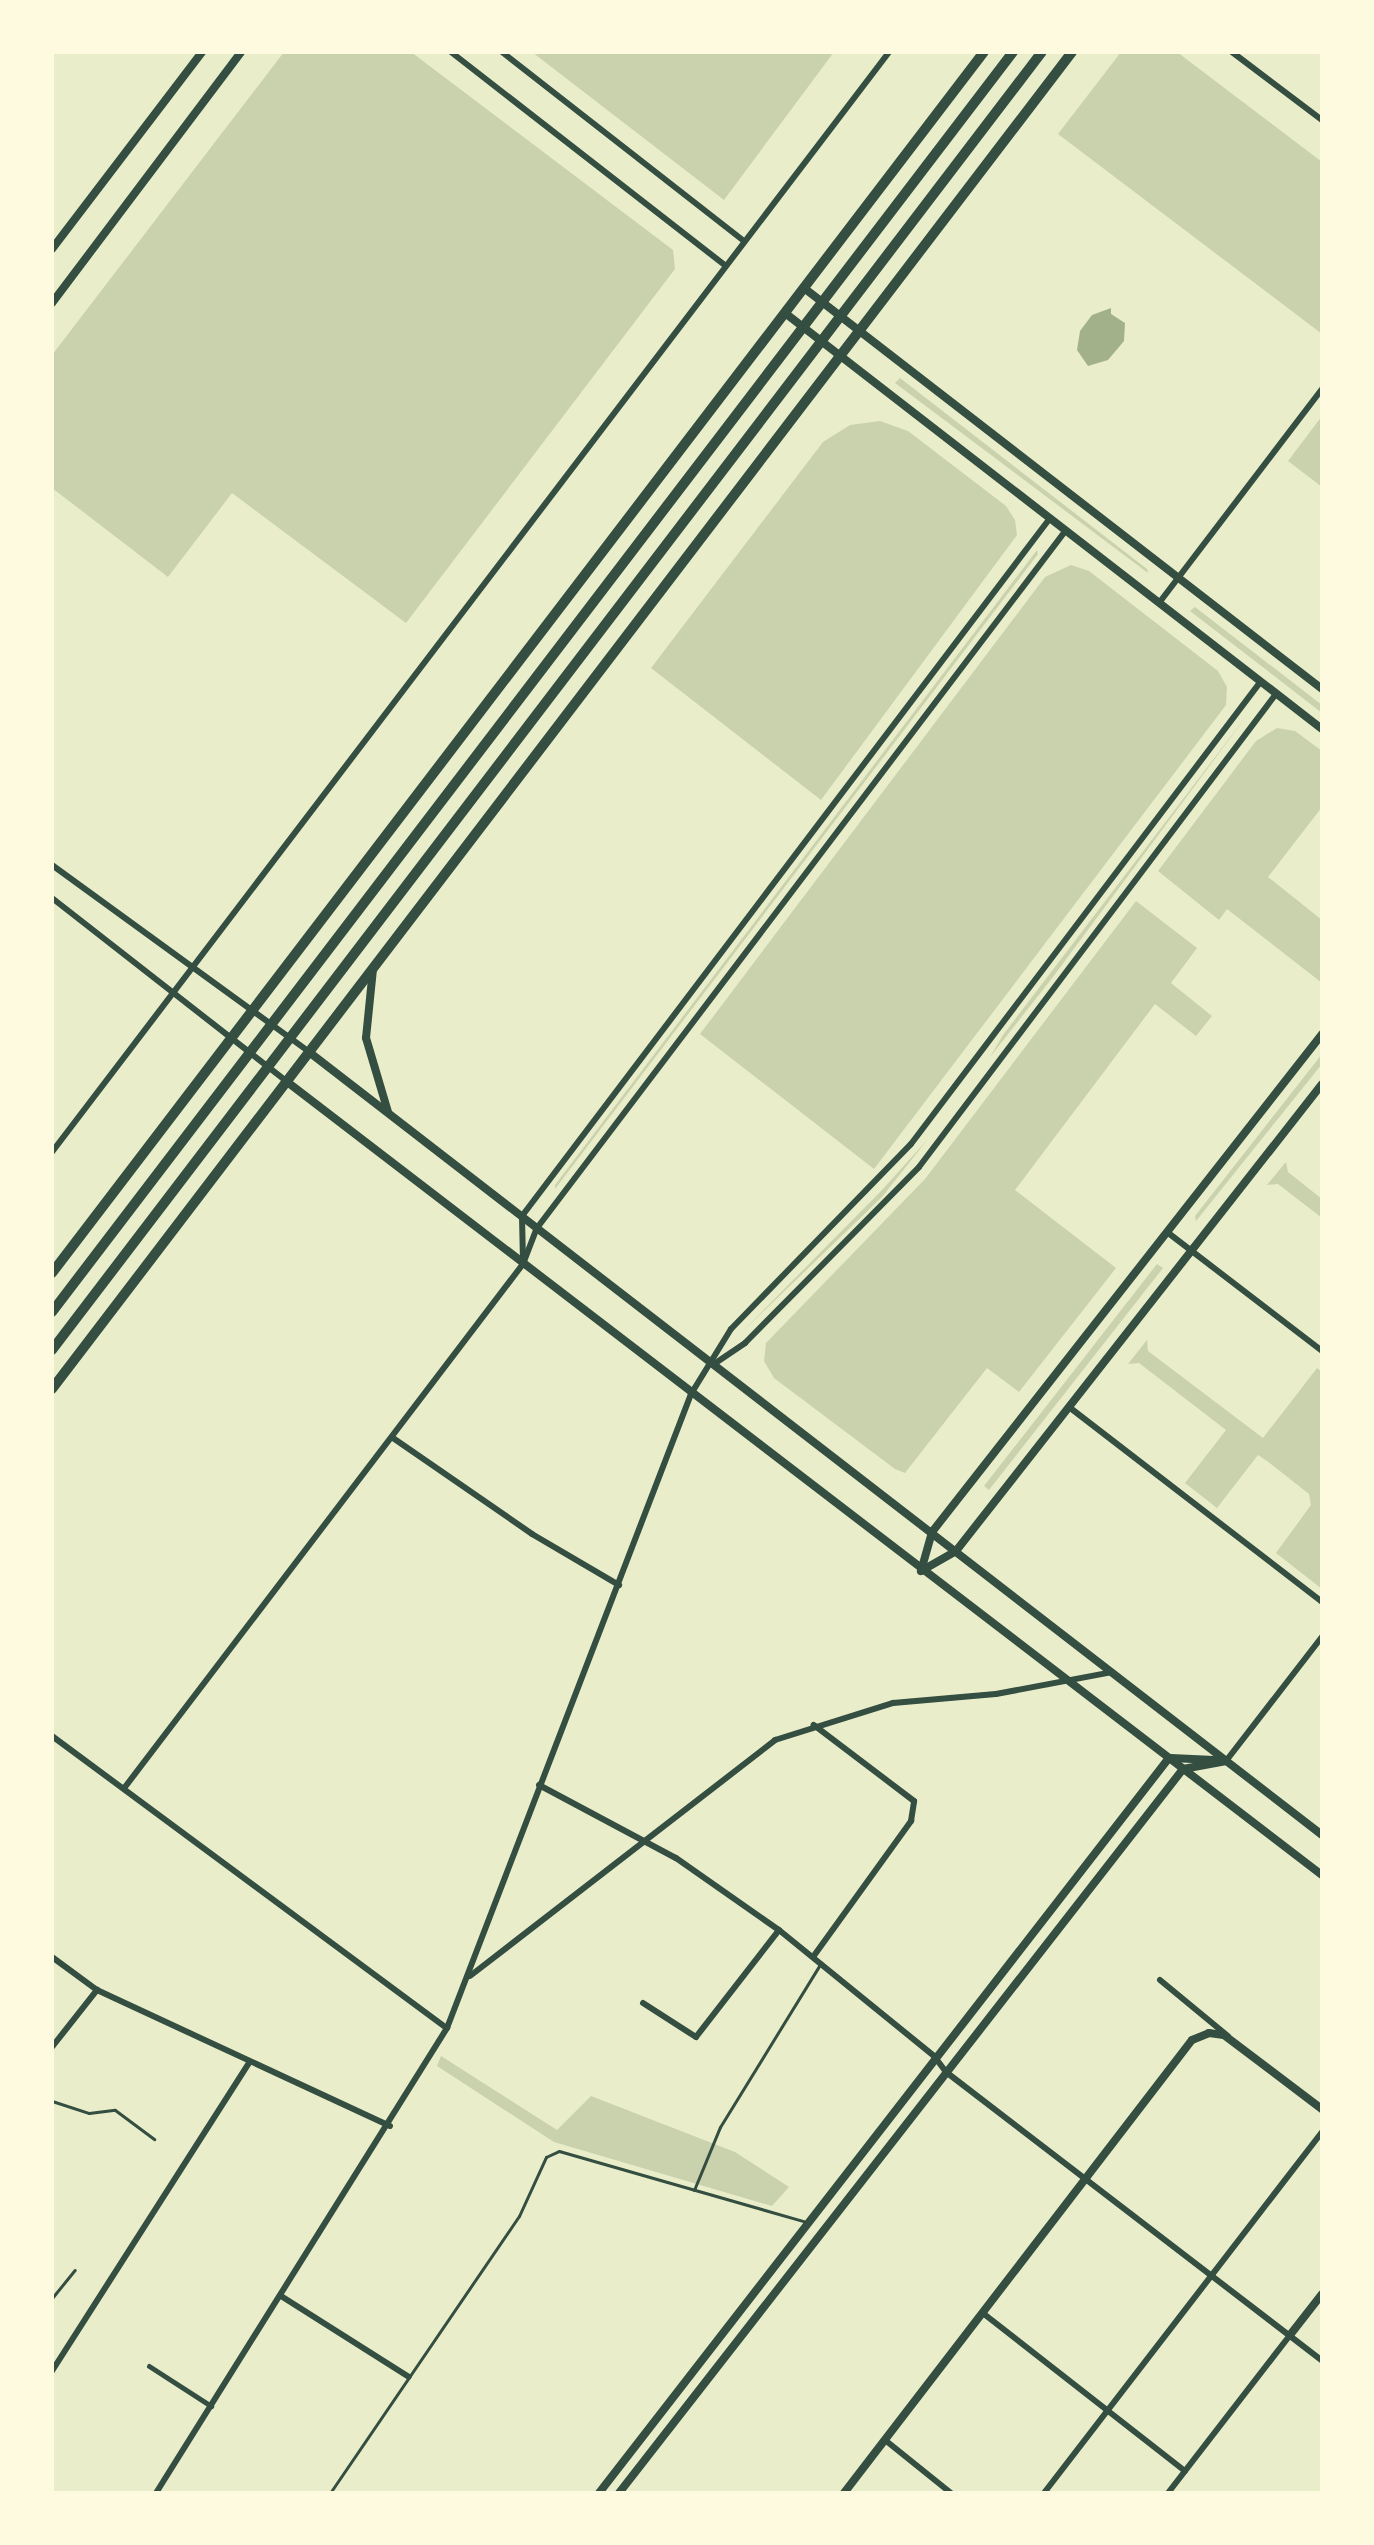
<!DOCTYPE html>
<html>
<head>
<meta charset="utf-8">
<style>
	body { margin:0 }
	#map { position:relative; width:1374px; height:2545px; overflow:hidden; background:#e9edc9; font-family:"PT Sans Narrow",sans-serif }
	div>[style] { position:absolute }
	.green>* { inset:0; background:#cad2ad }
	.water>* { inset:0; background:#a3b18a }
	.service>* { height:3px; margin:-1.5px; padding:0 1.5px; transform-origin:1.5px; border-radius:1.5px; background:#344e41 }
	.pedestrian>* { height:5px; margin:-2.5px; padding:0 2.5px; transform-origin:2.5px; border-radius:2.5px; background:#344e41 }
	.minor>* { height:6px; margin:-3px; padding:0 3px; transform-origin:3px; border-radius:3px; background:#344e41 }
	.tertiary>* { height:8px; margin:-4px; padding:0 4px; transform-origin:4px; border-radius:4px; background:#344e41 }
	.primary>* { height:10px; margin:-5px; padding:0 5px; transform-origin:5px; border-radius:5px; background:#344e41 }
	span { translate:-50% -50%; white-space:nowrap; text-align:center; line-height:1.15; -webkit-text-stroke:8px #fefae0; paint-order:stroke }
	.frame { position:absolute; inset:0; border:54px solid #fefae0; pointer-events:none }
</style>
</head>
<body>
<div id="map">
	<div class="green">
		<i style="clip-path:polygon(284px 52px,411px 52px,673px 250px,675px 269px,406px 623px,232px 493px,168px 577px,52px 488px,52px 355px)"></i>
		<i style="clip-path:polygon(532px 52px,834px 52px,724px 200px)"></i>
		<i style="clip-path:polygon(1121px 52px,1177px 52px,1322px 162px,1322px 334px,1058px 134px)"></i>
		<i style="clip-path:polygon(900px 378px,1147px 569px,1148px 573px,895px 383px)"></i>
		<i style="clip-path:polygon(1322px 416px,1322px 487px,1288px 461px)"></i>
		<i style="clip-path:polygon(880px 421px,908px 431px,1006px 506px,1015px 520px,1017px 535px,821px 800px,651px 668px,823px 442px,850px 425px)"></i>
		<i style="clip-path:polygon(1037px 550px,1038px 554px,555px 1189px,555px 1185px)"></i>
		<i style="clip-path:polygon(1071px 565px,1089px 571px,1218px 671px,1227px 687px,1226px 705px,874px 1169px,700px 1034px,1045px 577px)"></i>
		<i style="clip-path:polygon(1195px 607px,1322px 705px,1322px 713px,1190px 611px)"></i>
		<i style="clip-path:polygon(1248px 714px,1053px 977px,990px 1057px,1003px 1035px)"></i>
		<i style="clip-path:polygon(1277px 728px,1295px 731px,1322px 751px,1322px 807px,1268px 877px,1322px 920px,1322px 983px,1227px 909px,1219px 920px,1158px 871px,1256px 741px)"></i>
		<i style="clip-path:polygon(1136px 901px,1197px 948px,1171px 983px,1212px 1016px,1196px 1036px,1155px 1004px,1015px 1190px,1116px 1268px,1019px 1392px,987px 1368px,905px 1473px,895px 1469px,774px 1378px,764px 1361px,766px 1343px,925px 1179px)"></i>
		<i style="clip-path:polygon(1322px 1054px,1322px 1064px,1196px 1221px,1195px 1216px)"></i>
		<i style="clip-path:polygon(928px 1139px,882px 1197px,741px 1333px,882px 1190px)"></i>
		<i style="clip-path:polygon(1286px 1162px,1288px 1172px,1322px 1199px,1322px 1218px,1278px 1184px,1267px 1185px)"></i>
		<i style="clip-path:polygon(1157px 1264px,1163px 1268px,989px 1490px,984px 1486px)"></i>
		<i style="clip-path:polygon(1147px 1340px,1148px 1351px,1263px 1438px,1317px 1368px,1322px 1372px,1322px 1589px,1276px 1553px,1311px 1505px,1309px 1494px,1267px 1461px,1258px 1455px,1217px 1508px,1185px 1483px,1226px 1430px,1139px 1363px,1128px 1364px)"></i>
		<i style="clip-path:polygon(441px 2056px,557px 2130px,591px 2096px,735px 2152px,789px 2187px,772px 2206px,554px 2142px,437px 2066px)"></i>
	</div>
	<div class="water">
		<i style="clip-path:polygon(1111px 308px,1111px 314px,1125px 323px,1124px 341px,1108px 360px,1088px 366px,1077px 350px,1080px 331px,1092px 315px)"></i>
	</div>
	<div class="service">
		<i style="left:52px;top:2101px;width:39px;rotate:18deg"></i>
		<i style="left:89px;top:2113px;width:26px;rotate:-7deg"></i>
		<i style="left:115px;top:2110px;width:49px;rotate:36.6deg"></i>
		<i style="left:694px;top:2190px;width:68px;rotate:-67.6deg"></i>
		<i style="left:720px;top:2127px;width:193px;rotate:-58.4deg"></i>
		<i style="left:52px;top:2298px;width:36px;rotate:-51deg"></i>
		<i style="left:330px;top:2493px;width:335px;rotate:-55.7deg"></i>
		<i style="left:519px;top:2216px;width:65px;rotate:-65.4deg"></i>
		<i style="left:546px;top:2157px;width:14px;rotate:-25deg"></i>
		<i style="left:559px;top:2151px;width:257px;rotate:16deg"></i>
	</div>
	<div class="pedestrian">
		<i style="left:149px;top:2366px;width:74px;rotate:32.8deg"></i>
	</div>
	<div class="minor">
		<i style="left:451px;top:52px;width:347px;rotate:37.9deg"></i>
		<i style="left:502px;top:52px;width:307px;rotate:38deg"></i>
		<i style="left:1232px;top:52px;width:113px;rotate:37.1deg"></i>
		<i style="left:1159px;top:603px;width:269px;rotate:-52.7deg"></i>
		<i style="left:52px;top:865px;width:318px;rotate:36deg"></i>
		<i style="left:52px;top:898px;width:297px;rotate:38deg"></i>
		<i style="left:52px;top:1152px;width:1382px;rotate:-52.73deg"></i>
		<i style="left:1167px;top:1232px;width:195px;rotate:37.5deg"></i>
		<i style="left:523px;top:1261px;width:45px;rotate:-91.3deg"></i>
		<i style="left:522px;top:1216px;width:875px;rotate:-52.89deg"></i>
		<i style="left:717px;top:1362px;width:34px;rotate:-34deg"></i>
		<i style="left:745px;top:1343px;width:247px;rotate:-45.3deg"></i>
		<i style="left:919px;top:1167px;width:593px;rotate:-52.96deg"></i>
		<i style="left:1069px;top:1407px;width:319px;rotate:37.6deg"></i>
		<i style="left:393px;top:1438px;width:169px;rotate:34.6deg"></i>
		<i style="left:532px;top:1534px;width:101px;rotate:30.4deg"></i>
		<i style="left:52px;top:1736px;width:491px;rotate:36.5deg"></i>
		<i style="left:1226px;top:1761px;width:157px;rotate:-52.3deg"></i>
		<i style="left:539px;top:1785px;width:155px;rotate:28.1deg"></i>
		<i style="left:676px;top:1858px;width:126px;rotate:35deg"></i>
		<i style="left:779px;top:1930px;width:200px;rotate:39.1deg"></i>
		<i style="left:934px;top:2056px;width:20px;rotate:53deg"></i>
		<i style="left:946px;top:2072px;width:474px;rotate:37.5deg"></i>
		<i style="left:125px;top:1787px;width:657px;rotate:-52.73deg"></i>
		<i style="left:523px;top:1264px;width:39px;rotate:-69deg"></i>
		<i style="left:537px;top:1228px;width:876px;rotate:-52.84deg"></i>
		<i style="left:52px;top:1957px;width:56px;rotate:36.3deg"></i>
		<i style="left:97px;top:1990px;width:323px;rotate:24.9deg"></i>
		<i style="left:813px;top:1957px;width:168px;rotate:-54.2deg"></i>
		<i style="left:911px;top:1821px;width:20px;rotate:-81deg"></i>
		<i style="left:914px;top:1801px;width:126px;rotate:-142.8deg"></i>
		<i style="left:470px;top:1976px;width:386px;rotate:-37.7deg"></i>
		<i style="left:775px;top:1740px;width:124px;rotate:-17.4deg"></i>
		<i style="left:893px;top:1703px;width:103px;rotate:-5deg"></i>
		<i style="left:996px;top:1694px;width:118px;rotate:-10.7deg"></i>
		<i style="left:1160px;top:1980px;width:88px;rotate:39.5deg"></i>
		<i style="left:643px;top:2003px;width:63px;rotate:32.7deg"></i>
		<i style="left:696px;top:2037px;width:135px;rotate:-52.2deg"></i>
		<i style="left:52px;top:2047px;width:73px;rotate:-51.7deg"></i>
		<i style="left:281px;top:2296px;width:151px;rotate:32.3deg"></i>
		<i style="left:984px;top:2314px;width:255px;rotate:38deg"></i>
		<i style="left:52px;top:2371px;width:366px;rotate:-57.4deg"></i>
		<i style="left:885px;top:2440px;width:85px;rotate:38.8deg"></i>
		<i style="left:156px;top:2493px;width:549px;rotate:-57.96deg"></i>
		<i style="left:447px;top:2028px;width:679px;rotate:-68.95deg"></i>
		<i style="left:691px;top:1394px;width:76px;rotate:-58.4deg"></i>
		<i style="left:731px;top:1329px;width:258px;rotate:-45.8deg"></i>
		<i style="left:911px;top:1144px;width:580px;rotate:-52.91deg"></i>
		<i style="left:1044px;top:2493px;width:456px;rotate:-52.4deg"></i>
		<i style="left:1168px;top:2493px;width:200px;rotate:-52.3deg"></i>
	</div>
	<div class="tertiary">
		<i style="left:52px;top:249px;width:248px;rotate:-52.7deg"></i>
		<i style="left:804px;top:288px;width:655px;rotate:37.74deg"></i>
		<i style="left:52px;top:303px;width:314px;rotate:-53deg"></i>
		<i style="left:785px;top:313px;width:679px;rotate:37.76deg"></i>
		<i style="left:373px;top:969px;width:69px;rotate:95.8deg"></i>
		<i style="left:366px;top:1038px;width:77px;rotate:73.4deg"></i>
		<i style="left:309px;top:1052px;width:1280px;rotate:37.7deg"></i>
		<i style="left:286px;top:1081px;width:1305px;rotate:37.47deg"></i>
		<i style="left:921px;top:1571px;width:41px;rotate:-74.2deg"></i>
		<i style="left:932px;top:1532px;width:633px;rotate:-51.93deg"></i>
		<i style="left:921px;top:1571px;width:40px;rotate:-29.7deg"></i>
		<i style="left:956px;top:1551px;width:593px;rotate:-51.91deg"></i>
		<i style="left:1171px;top:1758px;width:43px;rotate:2.7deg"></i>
		<i style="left:1290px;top:2335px;width:52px;rotate:-52deg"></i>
		<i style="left:599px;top:2493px;width:930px;rotate:-52.21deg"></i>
		<i style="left:619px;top:2493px;width:918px;rotate:-52.08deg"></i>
		<i style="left:1183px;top:1769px;width:44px;rotate:-10.5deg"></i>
		<i style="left:844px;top:2493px;width:571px;rotate:-52.47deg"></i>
		<i style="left:1192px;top:2040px;width:18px;rotate:-22deg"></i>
		<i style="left:1209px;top:2033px;width:15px;rotate:8deg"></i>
		<i style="left:1224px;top:2035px;width:123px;rotate:37.1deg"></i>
	</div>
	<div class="primary">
		<i style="left:52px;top:1273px;width:1536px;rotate:-52.65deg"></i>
		<i style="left:52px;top:1312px;width:1585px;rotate:-52.67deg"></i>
		<i style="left:52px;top:1350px;width:1632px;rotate:-52.67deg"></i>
		<i style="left:52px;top:1389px;width:1682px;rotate:-52.66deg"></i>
	</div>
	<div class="frame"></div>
</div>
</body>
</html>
